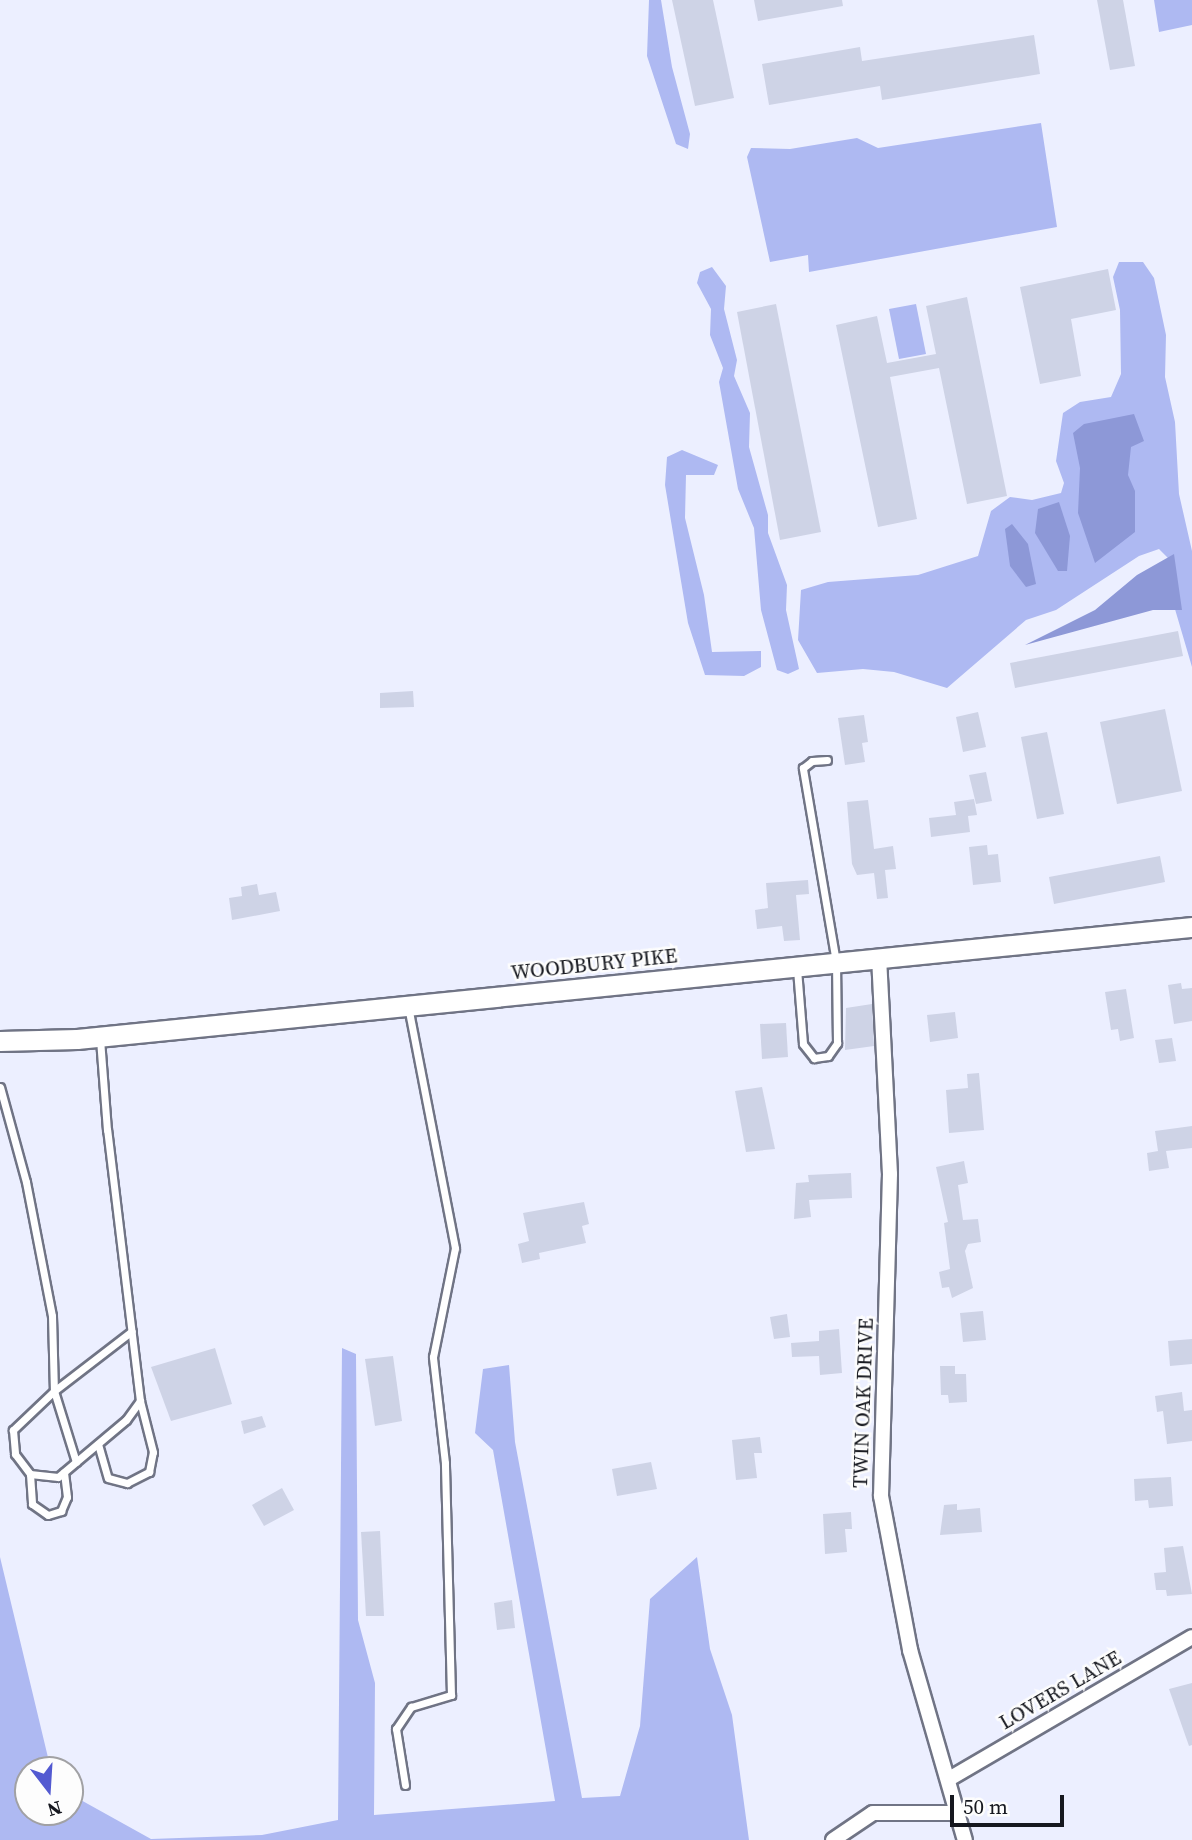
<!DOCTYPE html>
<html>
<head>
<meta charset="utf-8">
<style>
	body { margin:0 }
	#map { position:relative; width:1192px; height:1840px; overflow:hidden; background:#ecefff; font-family:"Source Serif 4",serif }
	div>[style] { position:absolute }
	.green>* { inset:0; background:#aeb9f2 }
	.water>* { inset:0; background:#8d98d7 }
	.building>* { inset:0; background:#ced3e6 }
	.roads { filter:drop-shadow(2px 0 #707485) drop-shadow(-2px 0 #707485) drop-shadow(0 2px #707485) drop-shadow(0 -2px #707485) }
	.lane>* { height:7px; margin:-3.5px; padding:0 3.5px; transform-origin:3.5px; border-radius:3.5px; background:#fff }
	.street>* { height:14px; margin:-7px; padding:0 7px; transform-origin:7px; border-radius:7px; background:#fff }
	.secondary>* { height:19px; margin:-9.5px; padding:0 9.5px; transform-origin:9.5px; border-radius:9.5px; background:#fff }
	span { translate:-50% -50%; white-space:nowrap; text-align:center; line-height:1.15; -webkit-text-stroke:5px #fdfdfd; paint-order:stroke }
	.street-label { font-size:21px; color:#16181f }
	.north { position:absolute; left:14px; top:1756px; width:70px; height:70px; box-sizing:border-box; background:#fdfdfd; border:2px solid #a1a1a4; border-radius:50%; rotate:163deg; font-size:19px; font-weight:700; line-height:28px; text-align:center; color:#16181f }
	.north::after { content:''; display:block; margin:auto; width:24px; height:32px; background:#535ad1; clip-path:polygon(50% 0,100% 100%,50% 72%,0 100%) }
	.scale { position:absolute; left:950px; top:1795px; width:114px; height:32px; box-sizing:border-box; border:4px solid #16181f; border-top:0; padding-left:9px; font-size:21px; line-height:24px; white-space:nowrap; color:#16181f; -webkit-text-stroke:5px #fdfdfd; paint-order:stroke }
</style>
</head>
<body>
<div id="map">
	<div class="green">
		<i style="clip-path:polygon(649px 0,661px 0,672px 67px,690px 134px,688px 149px,676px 144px,647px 56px)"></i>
		<i style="clip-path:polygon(1154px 0,1192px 0,1192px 25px,1159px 32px)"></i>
		<i style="clip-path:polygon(1041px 123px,1057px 227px,809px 272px,808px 255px,770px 262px,747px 157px,751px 148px,790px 149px,857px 138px,878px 148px)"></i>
		<i style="clip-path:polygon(1119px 262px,1143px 262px,1154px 278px,1166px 335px,1165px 377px,1175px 422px,1179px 494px,1192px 551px,1192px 667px,1172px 599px,1171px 561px,1159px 549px,1139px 556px,1056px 610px,1026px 620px,947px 688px,894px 672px,863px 669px,817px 673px,798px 640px,801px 590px,828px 582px,918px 575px,978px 556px,991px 511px,1010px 497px,1032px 500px,1061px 493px,1064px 483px,1056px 461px,1063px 413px,1080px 402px,1111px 397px,1121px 374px,1120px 310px,1113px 277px)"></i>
		<i style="clip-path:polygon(712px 267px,726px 286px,724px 309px,737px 360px,734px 376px,750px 413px,749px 447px,768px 515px,768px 533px,787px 585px,786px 610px,799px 669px,788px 674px,777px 670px,761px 610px,754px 528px,738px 489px,719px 382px,723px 368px,710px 335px,711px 309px,697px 283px,700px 272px)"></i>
		<i style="clip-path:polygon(916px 304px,926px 354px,899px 359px,889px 309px)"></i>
		<i style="clip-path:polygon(682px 450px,718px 465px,714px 475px,686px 475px,685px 518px,704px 595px,712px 652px,761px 651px,761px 667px,744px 676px,705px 675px,688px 623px,665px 485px,667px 457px)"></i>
		<i style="clip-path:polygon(342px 1348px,356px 1354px,358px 1620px,375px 1683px,374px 1815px,555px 1801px,493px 1450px,475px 1433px,483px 1369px,509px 1365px,515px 1442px,582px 1798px,620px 1796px,640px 1726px,650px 1599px,697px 1557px,710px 1649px,732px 1715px,749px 1840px,0 1840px,0 1557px,51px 1770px,28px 1770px,28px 1812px,70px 1812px,70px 1794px,151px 1839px,262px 1835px,338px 1820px)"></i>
	</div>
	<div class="water">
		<i style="clip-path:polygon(1134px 414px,1144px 441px,1131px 447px,1128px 475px,1135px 491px,1135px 532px,1095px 563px,1078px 513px,1080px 468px,1073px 433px,1084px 424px)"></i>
		<i style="clip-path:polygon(1059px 502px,1070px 536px,1067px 571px,1058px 571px,1035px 533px,1038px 509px)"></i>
		<i style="clip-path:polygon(1012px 524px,1028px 544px,1036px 584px,1026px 587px,1010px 566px,1005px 529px)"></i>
		<i style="clip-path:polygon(1174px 554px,1182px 610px,1153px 610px,1025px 645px,1095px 610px,1137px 575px)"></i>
	</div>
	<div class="building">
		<i style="clip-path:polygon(672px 0,713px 0,734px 98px,695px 106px)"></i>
		<i style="clip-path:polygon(754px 0,842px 0,843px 6px,758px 21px)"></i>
		<i style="clip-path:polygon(1097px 0,1123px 0,1135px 66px,1110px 70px)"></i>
		<i style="clip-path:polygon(1034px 35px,1040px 74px,882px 100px,880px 86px,769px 105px,762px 64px,860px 47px,862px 61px)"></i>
		<i style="clip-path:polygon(1108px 269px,1116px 310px,1071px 319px,1081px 376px,1040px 384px,1020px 287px)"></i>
		<i style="clip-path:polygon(967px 297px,1007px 496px,967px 504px,939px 368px,890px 377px,917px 519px,878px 527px,836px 325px,877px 316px,887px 363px,936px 354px,926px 306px)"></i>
		<i style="clip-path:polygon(776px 304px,821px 532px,780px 540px,737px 312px)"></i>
		<i style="clip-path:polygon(1178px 631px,1183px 656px,1015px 688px,1010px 663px)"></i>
		<i style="clip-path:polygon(413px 691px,414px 707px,380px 708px,380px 693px)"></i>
		<i style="clip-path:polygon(1165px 709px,1182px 791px,1117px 804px,1100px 722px)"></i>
		<i style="clip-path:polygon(978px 712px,986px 747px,963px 752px,956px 717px)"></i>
		<i style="clip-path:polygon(864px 715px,868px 742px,862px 743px,865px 762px,845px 765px,838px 718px)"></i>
		<i style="clip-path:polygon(1047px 732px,1064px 814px,1037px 819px,1021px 737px)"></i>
		<i style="clip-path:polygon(986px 772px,992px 801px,976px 804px,969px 775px)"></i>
		<i style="clip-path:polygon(974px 799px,977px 815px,968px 816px,970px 832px,931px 837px,929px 818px,956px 815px,954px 802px)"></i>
		<i style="clip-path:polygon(868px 800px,874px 849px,893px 846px,896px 869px,885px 870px,888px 898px,877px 899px,874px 873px,857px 875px,852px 864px,847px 802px)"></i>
		<i style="clip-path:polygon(987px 845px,988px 855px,998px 854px,1001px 882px,973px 885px,969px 847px)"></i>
		<i style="clip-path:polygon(1160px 856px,1165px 882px,1054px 904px,1049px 877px)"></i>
		<i style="clip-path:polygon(808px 880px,809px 894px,796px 895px,800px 940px,784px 941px,782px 926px,757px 929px,755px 910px,768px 908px,766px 883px)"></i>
		<i style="clip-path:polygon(257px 884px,259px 895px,276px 892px,280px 911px,232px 920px,229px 898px,242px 896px,241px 887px)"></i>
		<i style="clip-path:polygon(1181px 983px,1182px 989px,1192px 988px,1192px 1021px,1174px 1024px,1168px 985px)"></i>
		<i style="clip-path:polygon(1126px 989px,1134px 1038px,1120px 1041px,1118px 1029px,1111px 1030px,1105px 992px)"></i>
		<i style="clip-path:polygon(872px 1004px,874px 1046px,845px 1050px,846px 1008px)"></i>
		<i style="clip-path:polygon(955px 1012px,958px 1038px,930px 1042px,927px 1015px)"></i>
		<i style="clip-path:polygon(786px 1023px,788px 1057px,762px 1059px,760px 1024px)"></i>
		<i style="clip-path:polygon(1172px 1038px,1176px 1061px,1159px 1063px,1155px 1040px)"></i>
		<i style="clip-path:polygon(979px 1073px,984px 1130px,949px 1133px,946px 1090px,968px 1088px,967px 1074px)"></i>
		<i style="clip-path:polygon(762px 1087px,775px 1149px,746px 1152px,735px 1091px)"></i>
		<i style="clip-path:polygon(1192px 1126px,1192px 1148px,1166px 1151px,1169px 1168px,1149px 1171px,1147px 1153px,1158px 1151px,1155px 1131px)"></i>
		<i style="clip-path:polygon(964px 1161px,968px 1183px,958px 1185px,963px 1220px,978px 1219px,981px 1242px,968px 1244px,965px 1251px,973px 1288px,952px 1298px,949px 1287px,942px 1288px,939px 1272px,950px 1269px,944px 1223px,948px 1222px,936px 1167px)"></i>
		<i style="clip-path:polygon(851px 1173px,852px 1198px,809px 1200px,811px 1217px,794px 1219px,796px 1183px,809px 1182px,808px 1175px)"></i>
		<i style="clip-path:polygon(584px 1202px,589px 1224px,582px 1226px,586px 1243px,539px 1253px,540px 1259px,522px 1263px,518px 1244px,529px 1241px,523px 1213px)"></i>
		<i style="clip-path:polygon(983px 1311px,986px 1340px,963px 1342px,960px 1313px)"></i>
		<i style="clip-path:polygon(787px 1314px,790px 1337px,774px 1339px,770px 1317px)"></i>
		<i style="clip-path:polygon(839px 1329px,842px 1373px,820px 1375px,819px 1356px,792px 1357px,791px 1343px,819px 1341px,819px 1331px)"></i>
		<i style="clip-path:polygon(1192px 1339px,1192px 1364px,1170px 1366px,1168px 1341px)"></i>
		<i style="clip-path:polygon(215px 1348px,232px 1404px,171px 1421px,151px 1367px)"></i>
		<i style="clip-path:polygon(393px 1356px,402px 1421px,375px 1426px,365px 1359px)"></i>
		<i style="clip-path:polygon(940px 1366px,955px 1366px,955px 1374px,966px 1374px,967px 1402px,949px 1403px,948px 1395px,941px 1395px)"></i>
		<i style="clip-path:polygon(1182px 1392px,1184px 1411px,1192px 1410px,1192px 1441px,1167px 1444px,1163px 1411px,1157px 1412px,1155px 1396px)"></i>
		<i style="clip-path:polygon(262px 1416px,266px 1427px,244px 1434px,241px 1421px)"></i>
		<i style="clip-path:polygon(760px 1437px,762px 1453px,754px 1453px,757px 1478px,736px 1480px,732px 1440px)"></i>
		<i style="clip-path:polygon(651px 1462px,657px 1489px,617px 1496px,612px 1469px)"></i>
		<i style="clip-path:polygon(1171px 1477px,1173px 1506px,1149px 1508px,1148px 1500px,1135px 1501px,1134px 1479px)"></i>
		<i style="clip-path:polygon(282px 1488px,294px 1510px,264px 1526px,252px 1505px)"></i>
		<i style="clip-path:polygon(957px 1504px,957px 1510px,980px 1508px,982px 1532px,940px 1535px,944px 1505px)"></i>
		<i style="clip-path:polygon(851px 1512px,852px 1529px,845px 1529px,847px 1552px,825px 1554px,823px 1514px)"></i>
		<i style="clip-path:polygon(380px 1531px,384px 1616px,366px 1616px,361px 1532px)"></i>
		<i style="clip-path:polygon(1183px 1546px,1192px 1594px,1167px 1596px,1166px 1590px,1156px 1590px,1154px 1573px,1166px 1572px,1164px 1548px)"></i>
		<i style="clip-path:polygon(512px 1600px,515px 1628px,497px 1630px,494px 1603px)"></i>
		<i style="clip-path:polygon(1192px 1683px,1192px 1745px,1189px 1746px,1169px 1689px)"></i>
	</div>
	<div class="roads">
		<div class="lane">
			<i style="left:797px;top:969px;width:75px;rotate:85.4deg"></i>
			<i style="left:803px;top:1044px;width:18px;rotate:52deg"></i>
			<i style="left:814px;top:1058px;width:14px;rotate:-8deg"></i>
			<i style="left:828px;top:1056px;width:16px;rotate:-55deg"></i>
			<i style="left:837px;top:1043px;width:81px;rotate:-90.7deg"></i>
			<i style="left:836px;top:962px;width:197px;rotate:-99.7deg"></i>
			<i style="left:803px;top:768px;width:11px;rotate:-38deg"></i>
			<i style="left:812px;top:761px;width:15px;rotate:-4deg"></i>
			<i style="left:0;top:1087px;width:98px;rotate:74.7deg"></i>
			<i style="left:26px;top:1182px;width:136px;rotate:79deg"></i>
			<i style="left:52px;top:1316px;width:75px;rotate:88.5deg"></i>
			<i style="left:54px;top:1391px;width:57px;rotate:136.4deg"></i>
			<i style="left:13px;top:1430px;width:24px;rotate:85deg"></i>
			<i style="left:15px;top:1454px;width:25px;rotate:53deg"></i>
			<i style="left:30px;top:1474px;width:28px;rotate:6deg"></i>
			<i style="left:58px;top:1477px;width:89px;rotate:-40deg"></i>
			<i style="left:126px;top:1420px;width:24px;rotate:-54deg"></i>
			<i style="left:140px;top:1401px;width:273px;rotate:-96.9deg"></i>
			<i style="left:107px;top:1130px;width:92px;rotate:-94.4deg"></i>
			<i style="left:98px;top:1444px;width:35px;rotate:74deg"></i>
			<i style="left:108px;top:1478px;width:20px;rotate:15deg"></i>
			<i style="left:127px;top:1483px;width:25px;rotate:-27deg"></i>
			<i style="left:149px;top:1472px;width:20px;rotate:-79deg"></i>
			<i style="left:153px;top:1452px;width:53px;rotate:-104.3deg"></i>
			<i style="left:76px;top:1462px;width:74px;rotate:-107.2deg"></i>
			<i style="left:54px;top:1391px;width:98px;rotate:-37.6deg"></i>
			<i style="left:30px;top:1474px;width:30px;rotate:86deg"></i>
			<i style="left:32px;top:1504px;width:19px;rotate:35deg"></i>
			<i style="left:48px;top:1515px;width:14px;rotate:-17deg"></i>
			<i style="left:61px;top:1511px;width:15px;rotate:-67deg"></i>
			<i style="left:67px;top:1497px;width:25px;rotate:-97deg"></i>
			<i style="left:405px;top:1785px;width:57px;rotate:-99.1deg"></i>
			<i style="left:396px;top:1729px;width:27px;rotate:-56deg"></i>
			<i style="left:411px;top:1707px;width:42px;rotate:-16.7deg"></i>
			<i style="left:451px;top:1695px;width:232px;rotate:-91.5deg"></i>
			<i style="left:445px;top:1463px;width:107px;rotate:-96.5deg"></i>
			<i style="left:433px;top:1357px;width:111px;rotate:-78.6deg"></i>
			<i style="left:455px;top:1248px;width:247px;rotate:-101deg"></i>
		</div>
		<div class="street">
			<i style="left:879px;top:957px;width:217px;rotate:87.1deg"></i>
			<i style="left:890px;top:1174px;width:322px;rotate:91.6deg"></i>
			<i style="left:881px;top:1496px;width:157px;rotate:79.3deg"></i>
			<i style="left:910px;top:1650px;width:198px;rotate:73.9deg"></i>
			<i style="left:949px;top:1779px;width:281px;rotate:-30.3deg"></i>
			<i style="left:833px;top:1840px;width:48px;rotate:-34deg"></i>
			<i style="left:873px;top:1813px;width:84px"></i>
		</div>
		<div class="secondary">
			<i style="left:0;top:1041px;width:77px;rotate:-1.5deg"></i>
			<i style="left:77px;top:1039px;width:1121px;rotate:-5.74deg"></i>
		</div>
	</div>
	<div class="street-label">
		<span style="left:594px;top:964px;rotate:-6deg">WOODBURY PIKE</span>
		<span style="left:863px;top:1403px;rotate:-88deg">TWIN OAK DRIVE</span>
		<span style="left:1060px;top:1690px;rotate:-30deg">LOVERS LANE</span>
	</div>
	<div class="north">N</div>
	<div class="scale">50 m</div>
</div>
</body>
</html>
